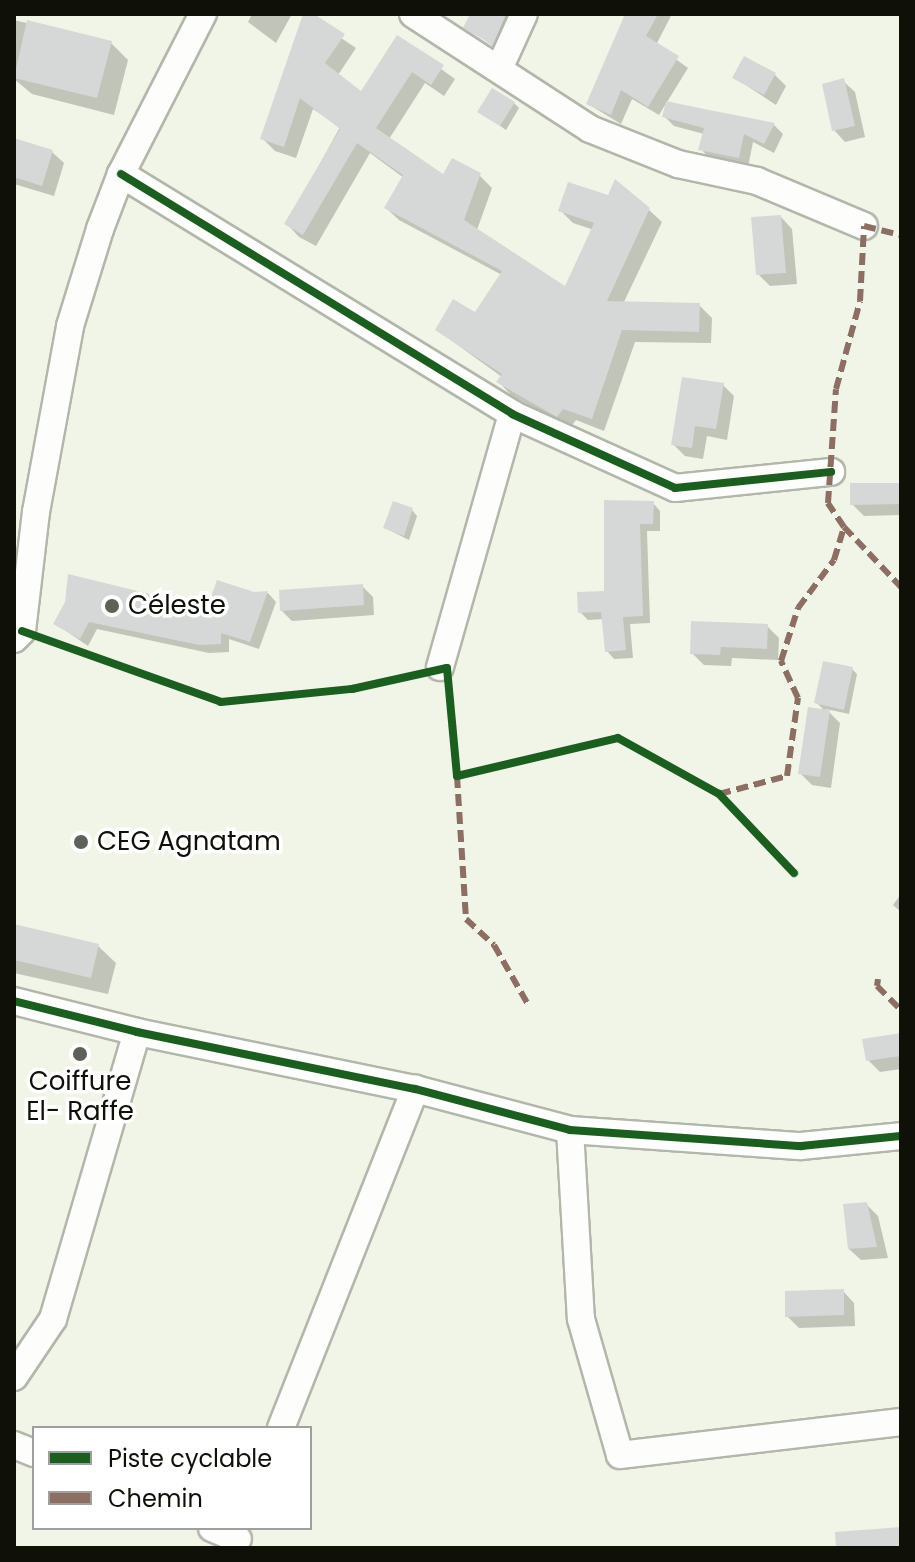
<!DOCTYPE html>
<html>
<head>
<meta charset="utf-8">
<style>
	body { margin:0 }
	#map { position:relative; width:915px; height:1562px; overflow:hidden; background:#f1f5e8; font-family:Poppins,sans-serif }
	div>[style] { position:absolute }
	.shadow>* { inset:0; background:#0003 }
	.building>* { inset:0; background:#d6d8d7 }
	.roads { filter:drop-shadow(2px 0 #b2b6ab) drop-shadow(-2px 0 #b2b6ab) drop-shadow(0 2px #b2b6ab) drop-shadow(0 -2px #b2b6ab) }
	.minor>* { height:26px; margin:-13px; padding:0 13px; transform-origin:13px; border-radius:13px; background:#fdfefc }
	.quiet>* { height:6px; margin-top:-3px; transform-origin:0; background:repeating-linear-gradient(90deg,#8d6e63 0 12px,transparent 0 18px) }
	.cycleway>* { height:8px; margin:-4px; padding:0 4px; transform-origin:4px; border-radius:4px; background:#1b5e20 }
	.dots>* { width:22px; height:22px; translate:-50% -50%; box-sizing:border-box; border:4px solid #fff; border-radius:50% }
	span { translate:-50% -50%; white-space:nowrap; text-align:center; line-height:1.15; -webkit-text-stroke:7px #fff; paint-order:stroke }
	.poi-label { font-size:26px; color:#0f1109 }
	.left { translate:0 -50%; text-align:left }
	.frame { position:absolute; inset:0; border:16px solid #0f1109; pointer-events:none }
	.legend { position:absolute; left:32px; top:1426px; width:280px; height:104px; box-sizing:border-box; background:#fff; border:2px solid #9fa09d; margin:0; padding:10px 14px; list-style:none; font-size:24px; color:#0f1109 }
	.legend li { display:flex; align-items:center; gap:16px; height:40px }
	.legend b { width:40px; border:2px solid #9fa09d }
</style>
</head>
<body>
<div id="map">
	<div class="shadow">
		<i style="clip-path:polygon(252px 14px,292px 14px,276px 43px,248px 22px)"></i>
		<i style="clip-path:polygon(305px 14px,356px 48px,338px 75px,362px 93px,398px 38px,455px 79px,444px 96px,425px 83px,389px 139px,443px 177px,479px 175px,492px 188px,477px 230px,566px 289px,594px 230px,573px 223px,560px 210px,649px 210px,662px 222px,623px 304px,699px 305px,712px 318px,711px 343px,635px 342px,604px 431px,576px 420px,570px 428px,511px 395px,499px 382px,502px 377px,437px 330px,476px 314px,502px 275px,399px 220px,386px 208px,404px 178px,370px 153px,316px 246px,299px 237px,287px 224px,340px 127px,313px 109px,296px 158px,275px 151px,263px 139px)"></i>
		<i style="clip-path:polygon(473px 14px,523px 14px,503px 53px,466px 27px)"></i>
		<i style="clip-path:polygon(627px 14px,672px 14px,656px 45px,688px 68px,659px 115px,632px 99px,621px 124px,588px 104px)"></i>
		<i style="clip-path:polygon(14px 20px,111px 43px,128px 60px,114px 115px,32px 94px,14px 79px)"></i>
		<i style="clip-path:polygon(775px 75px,786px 86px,776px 105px,735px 78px)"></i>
		<i style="clip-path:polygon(843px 81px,855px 92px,865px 137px,845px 142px,834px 130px)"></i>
		<i style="clip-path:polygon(514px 103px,519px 108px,506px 130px,480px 112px)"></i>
		<i style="clip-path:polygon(664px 116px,774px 125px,783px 134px,774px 153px,753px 142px,748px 167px,710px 159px,701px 149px,704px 134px,674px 126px)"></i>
		<i style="clip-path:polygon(14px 142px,52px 152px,64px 163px,54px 196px,14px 184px)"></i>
		<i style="clip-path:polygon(781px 217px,792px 229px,797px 284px,770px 286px,758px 274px)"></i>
		<i style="clip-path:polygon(723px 385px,734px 396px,727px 440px,707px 436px,703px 459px,685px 456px,673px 444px)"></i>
		<i style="clip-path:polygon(901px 485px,901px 515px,864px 516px,852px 504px)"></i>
		<i style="clip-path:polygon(606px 502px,653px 503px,660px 511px,660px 531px,647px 531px,650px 623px,630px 624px,633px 658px,614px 659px,607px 651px,604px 619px,588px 620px,580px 612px,606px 593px)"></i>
		<i style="clip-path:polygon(412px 510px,417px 516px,409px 540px,385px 528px)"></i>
		<i style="clip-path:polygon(362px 586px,373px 597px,374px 615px,292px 621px,281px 610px)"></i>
		<i style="clip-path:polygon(268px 593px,276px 602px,259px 649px,229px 639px,229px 652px,209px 653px,97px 629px,88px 646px,56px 624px,208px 610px)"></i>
		<i style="clip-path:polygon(767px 626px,779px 638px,778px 660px,732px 658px,731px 666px,704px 665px,692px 653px)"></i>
		<i style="clip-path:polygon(852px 669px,857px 674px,849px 714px,826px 709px,840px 723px,831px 788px,812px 785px,800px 773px,825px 711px,816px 702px)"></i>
		<i style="clip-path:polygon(901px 894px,901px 912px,893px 905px)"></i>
		<i style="clip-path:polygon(14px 927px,98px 946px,116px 963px,108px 994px,14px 973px)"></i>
		<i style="clip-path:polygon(901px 1035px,901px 1069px,880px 1072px,868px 1060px)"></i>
		<i style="clip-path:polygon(866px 1204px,878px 1216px,888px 1258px,861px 1260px,849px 1249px)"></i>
		<i style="clip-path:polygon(843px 1291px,854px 1303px,855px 1326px,799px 1328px,787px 1316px)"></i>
	</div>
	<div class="building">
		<i style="clip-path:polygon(303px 14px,314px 14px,345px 34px,325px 63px,361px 91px,397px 35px,444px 65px,431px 85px,412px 72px,376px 128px,443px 174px,452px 158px,481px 173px,464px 220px,565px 286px,594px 223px,558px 211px,568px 182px,608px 195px,615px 179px,650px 208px,607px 301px,700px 303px,699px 332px,622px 330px,592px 419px,563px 409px,557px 417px,496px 382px,502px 374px,435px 330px,453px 299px,475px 312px,502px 271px,384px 208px,403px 175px,357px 143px,303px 235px,284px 224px,340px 129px,300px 98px,284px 147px,260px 139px)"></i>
		<i style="clip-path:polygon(470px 14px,506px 14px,493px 45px,463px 28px)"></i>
		<i style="clip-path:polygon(625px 14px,658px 14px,646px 36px,679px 56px,648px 107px,621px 90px,611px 115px,586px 104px)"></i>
		<i style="clip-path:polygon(27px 20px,112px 41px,97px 98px,14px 78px)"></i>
		<i style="clip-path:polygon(744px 56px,776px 73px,764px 95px,732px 78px)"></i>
		<i style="clip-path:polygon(844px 78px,855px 126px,832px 131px,822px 84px)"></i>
		<i style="clip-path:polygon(492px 88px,515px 102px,500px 126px,477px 112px)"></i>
		<i style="clip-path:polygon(666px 101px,709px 110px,775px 123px,764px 144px,744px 134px,739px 158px,698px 150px,704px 128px,662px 117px)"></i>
		<i style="clip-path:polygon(14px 138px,53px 150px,42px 186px,14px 177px)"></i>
		<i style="clip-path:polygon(781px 215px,786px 273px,756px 275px,751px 217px)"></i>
		<i style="clip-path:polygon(682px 377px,724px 383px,716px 429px,695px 426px,692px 448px,671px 445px)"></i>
		<i style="clip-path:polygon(850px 483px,901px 483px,901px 504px,850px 505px)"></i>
		<i style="clip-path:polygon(604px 500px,654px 501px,653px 524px,640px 524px,643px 616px,623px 617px,626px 650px,605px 652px,601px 612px,578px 613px,577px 592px,604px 591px)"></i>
		<i style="clip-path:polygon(393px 501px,413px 508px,404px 536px,383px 528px)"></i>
		<i style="clip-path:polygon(68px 574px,207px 608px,217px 580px,254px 592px,268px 591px,250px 642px,221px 633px,221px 644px,199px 645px,89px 622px,80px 639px,53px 624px,65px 602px)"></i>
		<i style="clip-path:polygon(363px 584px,364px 605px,280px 611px,279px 590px)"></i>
		<i style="clip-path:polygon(691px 621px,768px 624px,767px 649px,721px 647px,720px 655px,690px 654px)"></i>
		<i style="clip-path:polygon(823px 661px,853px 667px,844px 710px,814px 703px)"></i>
		<i style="clip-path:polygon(808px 707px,830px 710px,820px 777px,798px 774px)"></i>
		<i style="clip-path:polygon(14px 924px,99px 944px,91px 978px,14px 960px)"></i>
		<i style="clip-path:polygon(901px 1033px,901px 1056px,866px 1061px,862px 1039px)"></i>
		<i style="clip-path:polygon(867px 1202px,877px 1247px,848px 1249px,843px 1204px)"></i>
		<i style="clip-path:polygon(844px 1289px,844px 1315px,785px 1317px,785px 1291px)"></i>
		<i style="clip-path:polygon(901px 1527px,901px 1548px,836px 1548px,835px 1532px)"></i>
	</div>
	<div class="roads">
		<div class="minor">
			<i style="left:413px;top:14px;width:211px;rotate:33deg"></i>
			<i style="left:590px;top:129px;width:95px;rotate:21.7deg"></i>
			<i style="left:678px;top:164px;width:81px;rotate:12.1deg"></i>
			<i style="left:757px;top:181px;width:116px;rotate:22.8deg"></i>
			<i style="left:499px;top:69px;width:60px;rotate:-65.6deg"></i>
			<i style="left:121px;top:174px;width:459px;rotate:31.5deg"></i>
			<i style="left:512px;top:414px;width:179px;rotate:24.4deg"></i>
			<i style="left:675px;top:488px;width:157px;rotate:-5.9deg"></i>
			<i style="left:14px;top:639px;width:11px;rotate:-45deg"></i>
			<i style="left:22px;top:631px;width:120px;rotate:-83.3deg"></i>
			<i style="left:36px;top:512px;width:189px;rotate:-79.6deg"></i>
			<i style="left:70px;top:326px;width:102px;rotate:-72.8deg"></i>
			<i style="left:100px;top:229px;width:59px;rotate:-69.1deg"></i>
			<i style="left:121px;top:174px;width:180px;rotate:-62.9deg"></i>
			<i style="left:440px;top:667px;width:263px;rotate:-74.1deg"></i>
			<i style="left:14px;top:1001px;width:127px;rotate:14.1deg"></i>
			<i style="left:137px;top:1032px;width:284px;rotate:11.6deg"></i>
			<i style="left:415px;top:1089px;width:160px;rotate:14.8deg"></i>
			<i style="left:570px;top:1130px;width:232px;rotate:4deg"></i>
			<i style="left:801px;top:1146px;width:100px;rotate:-5.7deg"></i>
			<i style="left:570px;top:1130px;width:189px;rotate:86.7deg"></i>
			<i style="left:581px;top:1319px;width:141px;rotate:74deg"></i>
			<i style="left:620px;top:1455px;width:283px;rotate:-6.7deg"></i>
			<i style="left:14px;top:1377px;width:70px;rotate:-56.1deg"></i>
			<i style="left:53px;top:1319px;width:299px;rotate:-73.7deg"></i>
			<i style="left:281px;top:1428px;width:365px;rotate:-68.4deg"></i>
			<i style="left:14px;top:1445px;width:22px;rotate:22deg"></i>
			<i style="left:212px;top:1528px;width:28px;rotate:23deg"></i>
		</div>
	</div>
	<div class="quiet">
		<i style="left:844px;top:527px;width:83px;rotate:46.5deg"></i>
		<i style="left:457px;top:776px;width:143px;rotate:86.4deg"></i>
		<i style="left:466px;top:919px;width:38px;rotate:43deg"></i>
		<i style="left:494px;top:945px;width:70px;rotate:60.2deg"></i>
		<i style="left:719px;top:794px;width:70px;rotate:-14.8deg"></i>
		<i style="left:787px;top:776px;width:79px;rotate:-82deg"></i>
		<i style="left:798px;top:698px;width:41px;rotate:-114.7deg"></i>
		<i style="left:781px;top:661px;width:56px;rotate:-72.2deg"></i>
		<i style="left:798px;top:608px;width:60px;rotate:-53.1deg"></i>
		<i style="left:834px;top:560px;width:34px;rotate:-73deg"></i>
		<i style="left:844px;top:527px;width:29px;rotate:-124deg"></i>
		<i style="left:828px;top:503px;width:114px;rotate:-86deg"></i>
		<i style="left:836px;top:389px;width:91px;rotate:-74.7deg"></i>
		<i style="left:860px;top:301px;width:75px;rotate:-86.9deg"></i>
		<i style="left:864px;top:226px;width:38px;rotate:14deg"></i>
		<i style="left:878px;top:979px;width:7px;rotate:98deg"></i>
		<i style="left:877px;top:986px;width:34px;rotate:45deg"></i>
	</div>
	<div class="cycleway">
		<i style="left:121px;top:174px;width:459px;rotate:31.5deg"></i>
		<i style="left:512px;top:414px;width:179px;rotate:24.4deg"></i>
		<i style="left:675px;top:488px;width:157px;rotate:-5.9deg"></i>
		<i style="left:22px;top:631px;width:211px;rotate:19.6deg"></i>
		<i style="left:221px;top:702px;width:132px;rotate:-5.7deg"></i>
		<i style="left:352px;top:689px;width:97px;rotate:-12.5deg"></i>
		<i style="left:447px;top:668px;width:108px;rotate:84.7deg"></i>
		<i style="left:457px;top:776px;width:165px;rotate:-13.3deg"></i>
		<i style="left:618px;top:738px;width:115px;rotate:29deg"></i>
		<i style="left:719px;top:794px;width:109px;rotate:46.5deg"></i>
		<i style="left:14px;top:1001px;width:127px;rotate:14.1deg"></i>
		<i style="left:137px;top:1032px;width:284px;rotate:11.6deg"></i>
		<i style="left:415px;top:1089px;width:160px;rotate:14.8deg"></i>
		<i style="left:570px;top:1130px;width:232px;rotate:4deg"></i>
		<i style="left:801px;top:1146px;width:100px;rotate:-5.7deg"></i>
	</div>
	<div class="dots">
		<i style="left:112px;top:606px;background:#5e6157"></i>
		<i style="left:81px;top:842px;background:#5e6157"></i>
		<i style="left:80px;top:1054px;background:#5e6157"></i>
	</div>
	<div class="poi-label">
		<span class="left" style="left:128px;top:606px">Céleste</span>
		<span class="left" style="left:97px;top:842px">CEG Agnatam</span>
		<span style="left:80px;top:1097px">Coiffure<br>El- Raffe</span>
	</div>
	<div class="frame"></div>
	<ul class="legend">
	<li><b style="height:10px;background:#1b5e20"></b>Piste cyclable</li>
	<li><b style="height:10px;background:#8d6e63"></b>Chemin</li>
	</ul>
</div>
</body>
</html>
